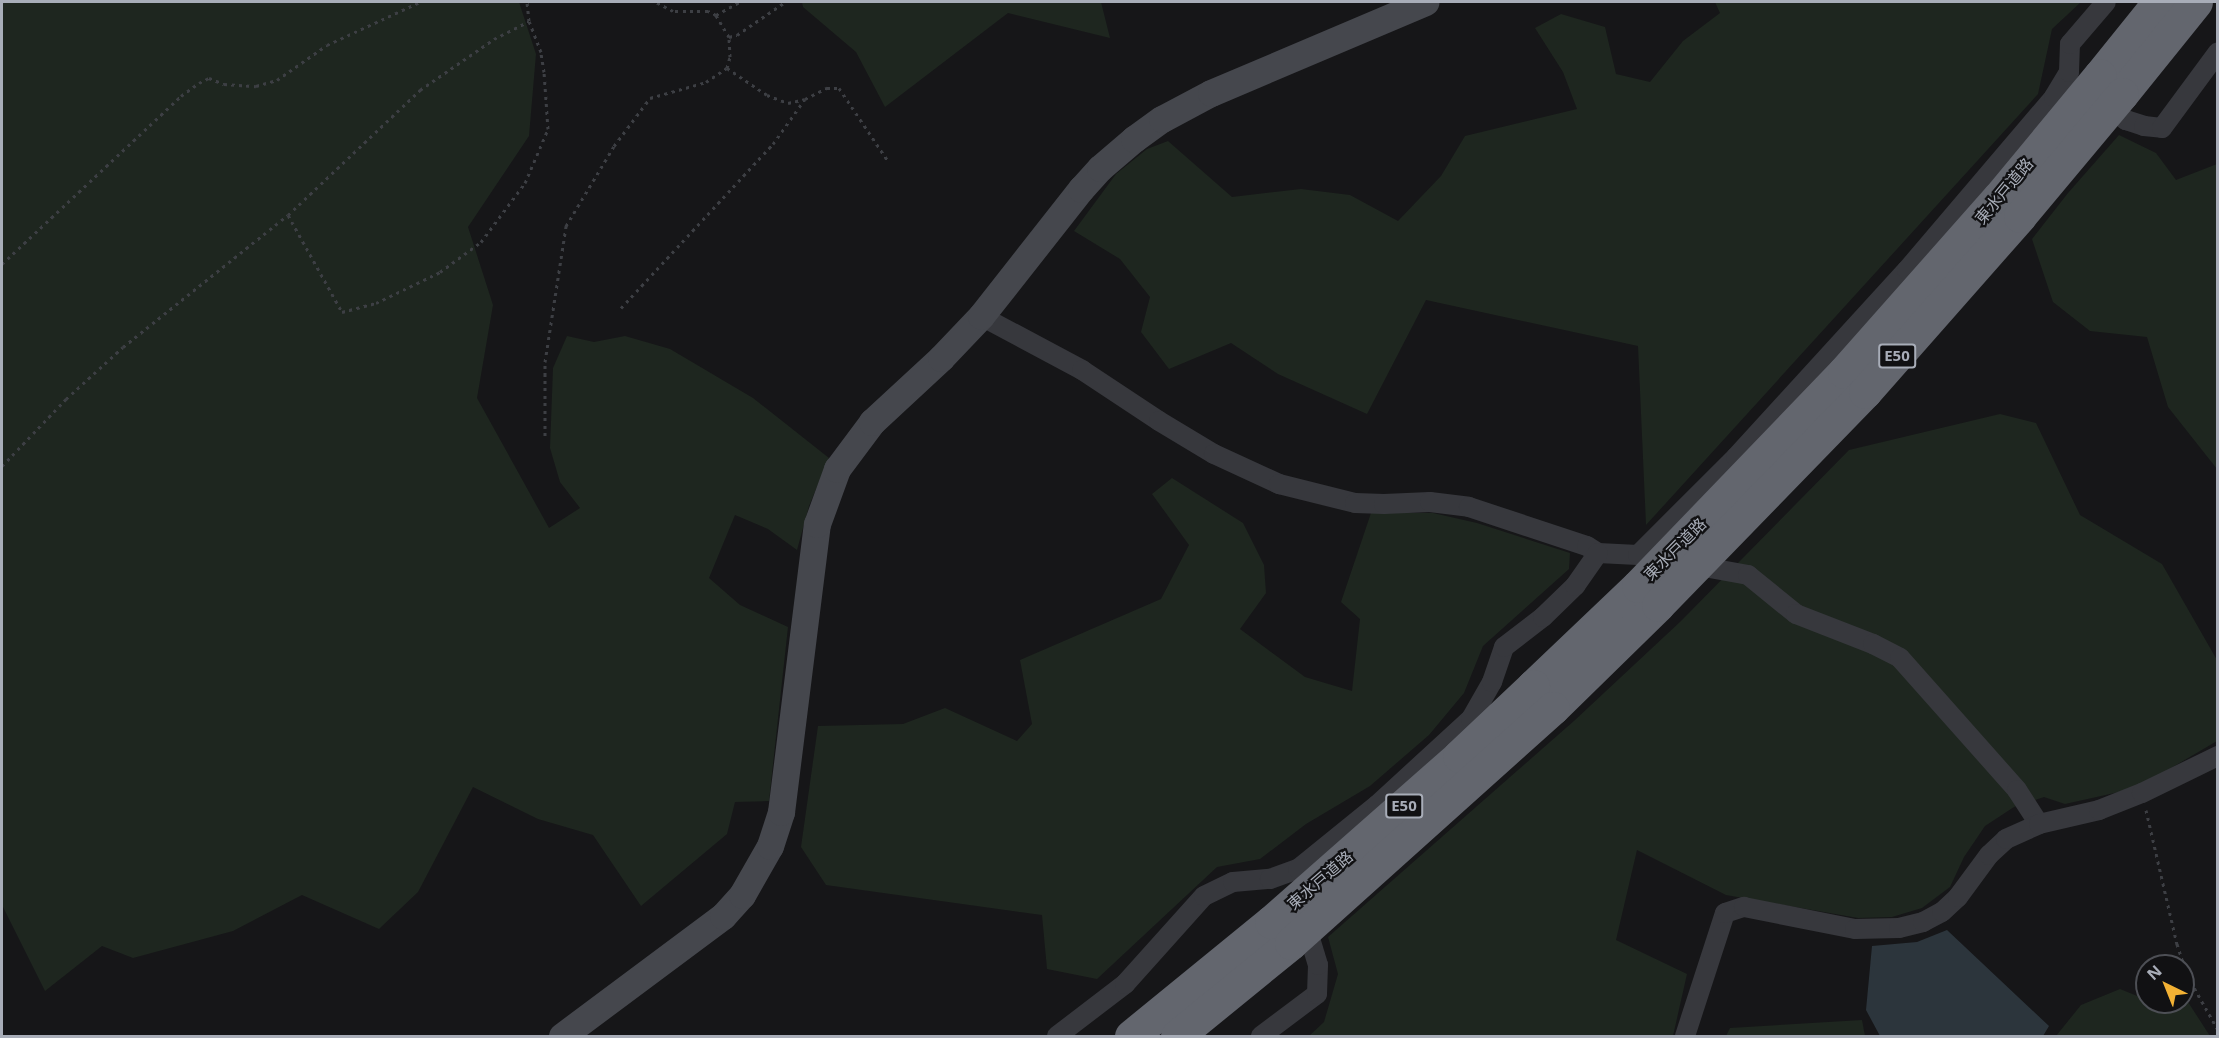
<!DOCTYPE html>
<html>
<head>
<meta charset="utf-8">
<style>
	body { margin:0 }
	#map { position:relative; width:2219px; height:1038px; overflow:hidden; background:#161618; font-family:"Open Sans","Noto Sans JP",sans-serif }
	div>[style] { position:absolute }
	.green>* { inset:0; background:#1e261f }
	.water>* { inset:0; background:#2c353c }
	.path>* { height:3px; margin-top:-1.5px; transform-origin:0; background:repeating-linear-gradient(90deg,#3d3f44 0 3px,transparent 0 7.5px) }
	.street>* { height:20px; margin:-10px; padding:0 10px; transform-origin:10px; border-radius:10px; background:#37383d }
	.secondary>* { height:27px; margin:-13.5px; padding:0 13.5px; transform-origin:13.5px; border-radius:13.5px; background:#45474d }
	.highway>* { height:33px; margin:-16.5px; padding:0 16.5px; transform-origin:16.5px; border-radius:16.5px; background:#63666e }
	.highway-bridge>* { height:33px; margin:-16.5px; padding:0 16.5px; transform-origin:16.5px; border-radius:16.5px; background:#63666e }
	span { translate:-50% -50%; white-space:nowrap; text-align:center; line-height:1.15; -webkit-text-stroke:4.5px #111113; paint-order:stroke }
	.shield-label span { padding:2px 4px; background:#111113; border:2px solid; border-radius:4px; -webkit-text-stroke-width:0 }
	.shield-label { font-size:15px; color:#a8adb8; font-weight:700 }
	.street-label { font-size:16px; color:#a8adb8 }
	.frame { position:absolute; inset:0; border:3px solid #a8adb8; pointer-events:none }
	.north { position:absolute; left:2135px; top:954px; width:60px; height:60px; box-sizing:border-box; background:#111113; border:2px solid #4d4f55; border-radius:50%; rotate:317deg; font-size:16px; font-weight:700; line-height:24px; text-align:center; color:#a8adb8 }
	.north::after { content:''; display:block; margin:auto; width:21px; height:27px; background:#f2b134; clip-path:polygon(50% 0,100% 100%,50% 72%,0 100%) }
</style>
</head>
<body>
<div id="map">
	<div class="green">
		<i style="clip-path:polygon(2px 2px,519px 2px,536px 54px,529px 136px,468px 227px,493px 305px,477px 398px,549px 528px,580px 508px,560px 482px,550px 448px,553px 368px,567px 336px,594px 342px,625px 336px,670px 349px,753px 398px,829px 458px,809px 506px,797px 550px,768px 529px,735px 515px,709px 578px,740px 605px,788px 627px,769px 801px,735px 802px,727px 834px,641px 906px,593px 835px,538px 819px,473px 787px,418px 892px,379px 929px,302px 895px,233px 931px,133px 958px,102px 946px,45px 991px,2px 905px)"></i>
		<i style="clip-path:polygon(802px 2px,1101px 2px,1110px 38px,1008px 13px,885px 107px,856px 52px,803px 7px)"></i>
		<i style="clip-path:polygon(1715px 2px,2081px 2px,2052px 29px,2038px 94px,1646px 525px,1638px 346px,1426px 300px,1367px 414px,1278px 374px,1231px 343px,1169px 369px,1141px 332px,1150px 297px,1120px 259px,1074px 231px,1116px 174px,1147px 149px,1168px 141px,1232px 197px,1301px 189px,1350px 195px,1398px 221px,1441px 176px,1465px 136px,1577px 109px,1563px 72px,1535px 28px,1561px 14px,1605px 27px,1616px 74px,1650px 82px,1683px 41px,1720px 13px)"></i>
		<i style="clip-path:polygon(2119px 135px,2156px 153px,2176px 180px,2217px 164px,2217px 469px,2168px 407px,2147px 337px,2090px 331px,2053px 302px,2032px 239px,2068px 193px)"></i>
		<i style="clip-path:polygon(2000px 414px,2036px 423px,2080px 515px,2162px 564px,2217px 660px,2217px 741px,2137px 788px,2065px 804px,2044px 797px,2014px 807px,1985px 826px,1964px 857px,1950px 887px,1922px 908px,1892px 917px,1858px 918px,1726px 895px,1637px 850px,1616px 940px,1687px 974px,1673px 1036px,1309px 1036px,1324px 1022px,1338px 974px,1328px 937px,1575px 720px,1681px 621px,1849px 450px)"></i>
		<i style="clip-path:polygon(1172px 478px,1243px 523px,1264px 565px,1266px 593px,1240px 629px,1305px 677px,1352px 691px,1360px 619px,1341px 602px,1371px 513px,1433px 513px,1477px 523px,1570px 553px,1569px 569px,1483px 646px,1464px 693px,1429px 735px,1370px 786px,1306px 824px,1260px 859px,1217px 867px,1097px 979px,1047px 969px,1042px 915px,826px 885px,801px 847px,818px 726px,903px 724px,945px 708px,1017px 741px,1032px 724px,1020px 660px,1161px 599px,1189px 545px,1152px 494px)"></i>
		<i style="clip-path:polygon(2120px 989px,2162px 1006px,2188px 1002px,2210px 1036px,2056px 1036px,2081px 1005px)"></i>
		<i style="clip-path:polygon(1862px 1020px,1865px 1036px,1726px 1036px,1730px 1028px)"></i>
	</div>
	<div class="water">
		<i style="clip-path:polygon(1947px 930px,2049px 1026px,2043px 1036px,1880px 1036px,1866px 1010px,1872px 946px,1917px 942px)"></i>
	</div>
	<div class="path">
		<i style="left:2px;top:3px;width:1px;rotate:-90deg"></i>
		<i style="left:716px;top:15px;width:26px;rotate:-29deg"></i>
		<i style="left:729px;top:37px;width:8px;rotate:-14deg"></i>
		<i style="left:737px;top:35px;width:58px;rotate:-34.5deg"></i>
		<i style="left:727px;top:68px;width:48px;rotate:34deg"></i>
		<i style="left:767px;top:95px;width:22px;rotate:21deg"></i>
		<i style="left:788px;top:103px;width:17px;rotate:-13deg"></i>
		<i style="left:805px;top:99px;width:25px;rotate:-27deg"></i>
		<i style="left:827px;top:88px;width:12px"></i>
		<i style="left:839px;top:88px;width:88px;rotate:56.1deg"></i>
		<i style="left:288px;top:215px;width:182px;rotate:-43.4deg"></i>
		<i style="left:420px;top:90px;width:90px;rotate:-34.6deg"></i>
		<i style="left:494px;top:39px;width:39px;rotate:-27deg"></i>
		<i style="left:2px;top:264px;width:245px;rotate:-43.2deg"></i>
		<i style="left:181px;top:96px;width:22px;rotate:-36deg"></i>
		<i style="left:199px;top:83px;width:11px;rotate:-27deg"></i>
		<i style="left:209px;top:78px;width:16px;rotate:22deg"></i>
		<i style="left:224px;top:84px;width:32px;rotate:4deg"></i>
		<i style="left:256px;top:86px;width:22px;rotate:-16deg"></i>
		<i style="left:277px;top:80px;width:61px;rotate:-35deg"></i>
		<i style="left:327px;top:45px;width:102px;rotate:-24.8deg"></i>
		<i style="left:621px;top:308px;width:224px;rotate:-47.2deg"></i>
		<i style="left:773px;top:144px;width:55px;rotate:-54.6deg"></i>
		<i style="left:545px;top:436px;width:74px;rotate:-90deg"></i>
		<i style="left:545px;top:362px;width:138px;rotate:-81.2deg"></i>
		<i style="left:566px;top:226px;width:93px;rotate:-59deg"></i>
		<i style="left:614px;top:146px;width:60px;rotate:-53.1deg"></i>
		<i style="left:650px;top:98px;width:58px;rotate:-15.9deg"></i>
		<i style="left:706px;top:82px;width:25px;rotate:-34deg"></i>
		<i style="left:727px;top:68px;width:11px;rotate:-75deg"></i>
		<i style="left:730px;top:57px;width:20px;rotate:-93deg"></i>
		<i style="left:729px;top:37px;width:26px;rotate:-121deg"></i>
		<i style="left:716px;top:15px;width:9px;rotate:-153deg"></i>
		<i style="left:708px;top:11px;width:35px;rotate:180deg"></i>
		<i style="left:673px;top:11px;width:19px;rotate:-152deg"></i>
		<i style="left:2px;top:466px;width:93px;rotate:-46.3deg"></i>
		<i style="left:66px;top:399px;width:77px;rotate:-42.4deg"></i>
		<i style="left:123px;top:347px;width:211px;rotate:-38.7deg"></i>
		<i style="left:288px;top:215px;width:111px;rotate:60.9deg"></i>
		<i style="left:342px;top:312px;width:35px;rotate:-15deg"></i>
		<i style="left:376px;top:303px;width:71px;rotate:-25.8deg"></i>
		<i style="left:440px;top:272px;width:51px;rotate:-36.2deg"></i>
		<i style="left:481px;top:242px;width:74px;rotate:-53.3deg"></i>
		<i style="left:525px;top:183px;width:59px;rotate:-66.9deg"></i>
		<i style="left:548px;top:129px;width:57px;rotate:-94deg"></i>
		<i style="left:544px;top:72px;width:20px;rotate:-99deg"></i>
		<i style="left:541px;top:52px;width:33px;rotate:-111deg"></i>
		<i style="left:529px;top:21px;width:19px;rotate:-96deg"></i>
		<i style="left:2146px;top:810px;width:138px;rotate:77deg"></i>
		<i style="left:2177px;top:944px;width:33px;rotate:72deg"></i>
		<i style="left:2187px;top:975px;width:63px;rotate:60.6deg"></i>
	</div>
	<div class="street">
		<i style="left:2103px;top:101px;width:30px;rotate:40deg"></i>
		<i style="left:2126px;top:120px;width:19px;rotate:18deg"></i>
		<i style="left:2144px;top:126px;width:18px;rotate:6deg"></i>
		<i style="left:2162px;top:128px;width:94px;rotate:-53.6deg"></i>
		<i style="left:981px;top:316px;width:115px;rotate:28.1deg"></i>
		<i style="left:1082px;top:370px;width:92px;rotate:33.5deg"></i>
		<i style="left:1159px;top:421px;width:64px;rotate:31deg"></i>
		<i style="left:1214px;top:454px;width:72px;rotate:24.8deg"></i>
		<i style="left:1279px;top:484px;width:78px;rotate:14deg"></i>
		<i style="left:1355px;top:503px;width:29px;rotate:2deg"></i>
		<i style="left:1384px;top:504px;width:46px;rotate:-2.5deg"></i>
		<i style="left:1430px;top:502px;width:39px;rotate:7deg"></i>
		<i style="left:1469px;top:507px;width:124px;rotate:18.3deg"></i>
		<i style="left:1587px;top:546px;width:13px;rotate:32deg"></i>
		<i style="left:1598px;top:553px;width:40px;rotate:2.9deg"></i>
		<i style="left:1638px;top:555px;width:112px;rotate:10.3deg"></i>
		<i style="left:1748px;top:575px;width:62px;rotate:39.1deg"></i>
		<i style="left:1796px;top:614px;width:83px;rotate:21.3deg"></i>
		<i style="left:1873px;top:644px;width:30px;rotate:27deg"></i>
		<i style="left:1900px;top:658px;width:176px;rotate:48.4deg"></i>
		<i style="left:2017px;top:790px;width:40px;rotate:57.1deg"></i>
		<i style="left:1638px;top:555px;width:139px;rotate:-45deg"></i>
		<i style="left:1736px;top:457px;width:253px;rotate:-47.6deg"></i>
		<i style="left:1907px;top:270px;width:227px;rotate:-49.6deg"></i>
		<i style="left:2054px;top:97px;width:29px;rotate:-59deg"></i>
		<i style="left:2069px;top:72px;width:28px;rotate:-88deg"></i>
		<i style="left:2070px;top:44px;width:55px;rotate:-49.4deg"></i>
		<i style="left:1057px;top:1036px;width:86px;rotate:-37.4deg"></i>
		<i style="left:1125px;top:984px;width:118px;rotate:-48.1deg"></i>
		<i style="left:1204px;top:896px;width:32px;rotate:-26deg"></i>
		<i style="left:1233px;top:882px;width:37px;rotate:-5deg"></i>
		<i style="left:1270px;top:879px;width:30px;rotate:-20deg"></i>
		<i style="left:1298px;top:869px;width:102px;rotate:-39deg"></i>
		<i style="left:1377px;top:805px;width:127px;rotate:-42.5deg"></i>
		<i style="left:1471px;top:719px;width:43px;rotate:-60.4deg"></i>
		<i style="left:1492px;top:682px;width:37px;rotate:-71deg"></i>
		<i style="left:1504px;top:647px;width:49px;rotate:-37.6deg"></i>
		<i style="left:1543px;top:617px;width:45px;rotate:-44.1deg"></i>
		<i style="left:1575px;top:586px;width:40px;rotate:-55.1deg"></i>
		<i style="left:1261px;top:1036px;width:70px;rotate:-36.9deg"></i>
		<i style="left:1317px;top:994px;width:29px;rotate:-88deg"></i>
		<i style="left:1318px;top:965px;width:45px;rotate:-106.8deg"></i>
		<i style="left:1685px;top:1036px;width:129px;rotate:-72deg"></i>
		<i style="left:1725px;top:913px;width:20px;rotate:-18deg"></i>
		<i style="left:1744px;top:907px;width:113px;rotate:11.2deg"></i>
		<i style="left:1855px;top:929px;width:44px;rotate:-1.3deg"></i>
		<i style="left:1899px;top:928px;width:25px;rotate:-14deg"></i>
		<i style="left:1923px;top:922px;width:21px;rotate:-28deg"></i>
		<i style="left:1942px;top:912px;width:22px;rotate:-43deg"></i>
		<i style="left:1958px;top:897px;width:52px;rotate:-53.6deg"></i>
		<i style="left:1989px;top:855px;width:23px;rotate:-43deg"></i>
		<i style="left:2006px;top:839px;width:36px;rotate:-24deg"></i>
		<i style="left:2039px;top:824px;width:62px;rotate:-13.1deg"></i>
		<i style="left:2099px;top:810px;width:46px;rotate:-21.6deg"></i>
		<i style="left:2142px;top:793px;width:85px;rotate:-26deg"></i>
	</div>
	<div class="secondary">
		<i style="left:562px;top:1036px;width:201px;rotate:-36.7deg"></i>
		<i style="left:723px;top:916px;width:28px;rotate:-48deg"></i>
		<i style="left:742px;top:895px;width:56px;rotate:-60.3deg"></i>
		<i style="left:770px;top:846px;width:36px;rotate:-72deg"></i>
		<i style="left:781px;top:812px;width:290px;rotate:-82.9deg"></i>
		<i style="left:817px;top:524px;width:59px;rotate:-70deg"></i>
		<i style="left:837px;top:469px;width:59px;rotate:-53.3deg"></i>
		<i style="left:872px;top:422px;width:94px;rotate:-42.8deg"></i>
		<i style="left:941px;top:358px;width:58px;rotate:-46.4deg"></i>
		<i style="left:981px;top:316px;width:162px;rotate:-51.8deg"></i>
		<i style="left:1081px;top:189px;width:28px;rotate:-48deg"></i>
		<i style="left:1100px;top:168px;width:45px;rotate:-40.5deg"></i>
		<i style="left:1134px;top:139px;width:34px;rotate:-36deg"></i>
		<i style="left:1162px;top:119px;width:55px;rotate:-28deg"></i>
		<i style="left:1211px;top:93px;width:233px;rotate:-23deg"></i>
	</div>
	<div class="highway">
		<i style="left:2100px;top:75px;width:94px;rotate:-51.1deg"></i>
		<i style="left:2122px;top:94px;width:118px;rotate:-51.2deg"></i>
		<i style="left:1533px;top:686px;width:145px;rotate:-43.6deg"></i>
		<i style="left:1553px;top:708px;width:147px;rotate:-44.4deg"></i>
		<i style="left:1131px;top:1036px;width:181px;rotate:-39.2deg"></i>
		<i style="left:1177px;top:1036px;width:147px;rotate:-39.2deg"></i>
	</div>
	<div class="highway-bridge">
		<i style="left:1638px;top:586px;width:297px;rotate:-46.1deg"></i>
		<i style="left:1844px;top:372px;width:234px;rotate:-48.5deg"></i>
		<i style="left:1999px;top:197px;width:158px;rotate:-50.4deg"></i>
		<i style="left:1658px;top:605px;width:297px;rotate:-45.8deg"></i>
		<i style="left:1865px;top:392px;width:235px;rotate:-48.6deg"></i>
		<i style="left:2020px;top:216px;width:159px;rotate:-50.1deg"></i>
		<i style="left:1271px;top:922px;width:251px;rotate:-41.4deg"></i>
		<i style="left:1459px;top:756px;width:102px;rotate:-43.4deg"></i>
		<i style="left:1291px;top:943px;width:352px;rotate:-41.9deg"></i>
	</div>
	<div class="shield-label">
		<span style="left:1897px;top:356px">E50</span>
		<span style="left:1404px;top:806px">E50</span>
	</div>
	<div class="street-label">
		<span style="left:2004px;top:191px;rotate:-50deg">東水戸道路</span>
		<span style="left:1675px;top:549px;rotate:-45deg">東水戸道路</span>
		<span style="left:1320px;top:880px;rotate:-41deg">東水戸道路</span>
	</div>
	<div class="frame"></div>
	<div class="north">N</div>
</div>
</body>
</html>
